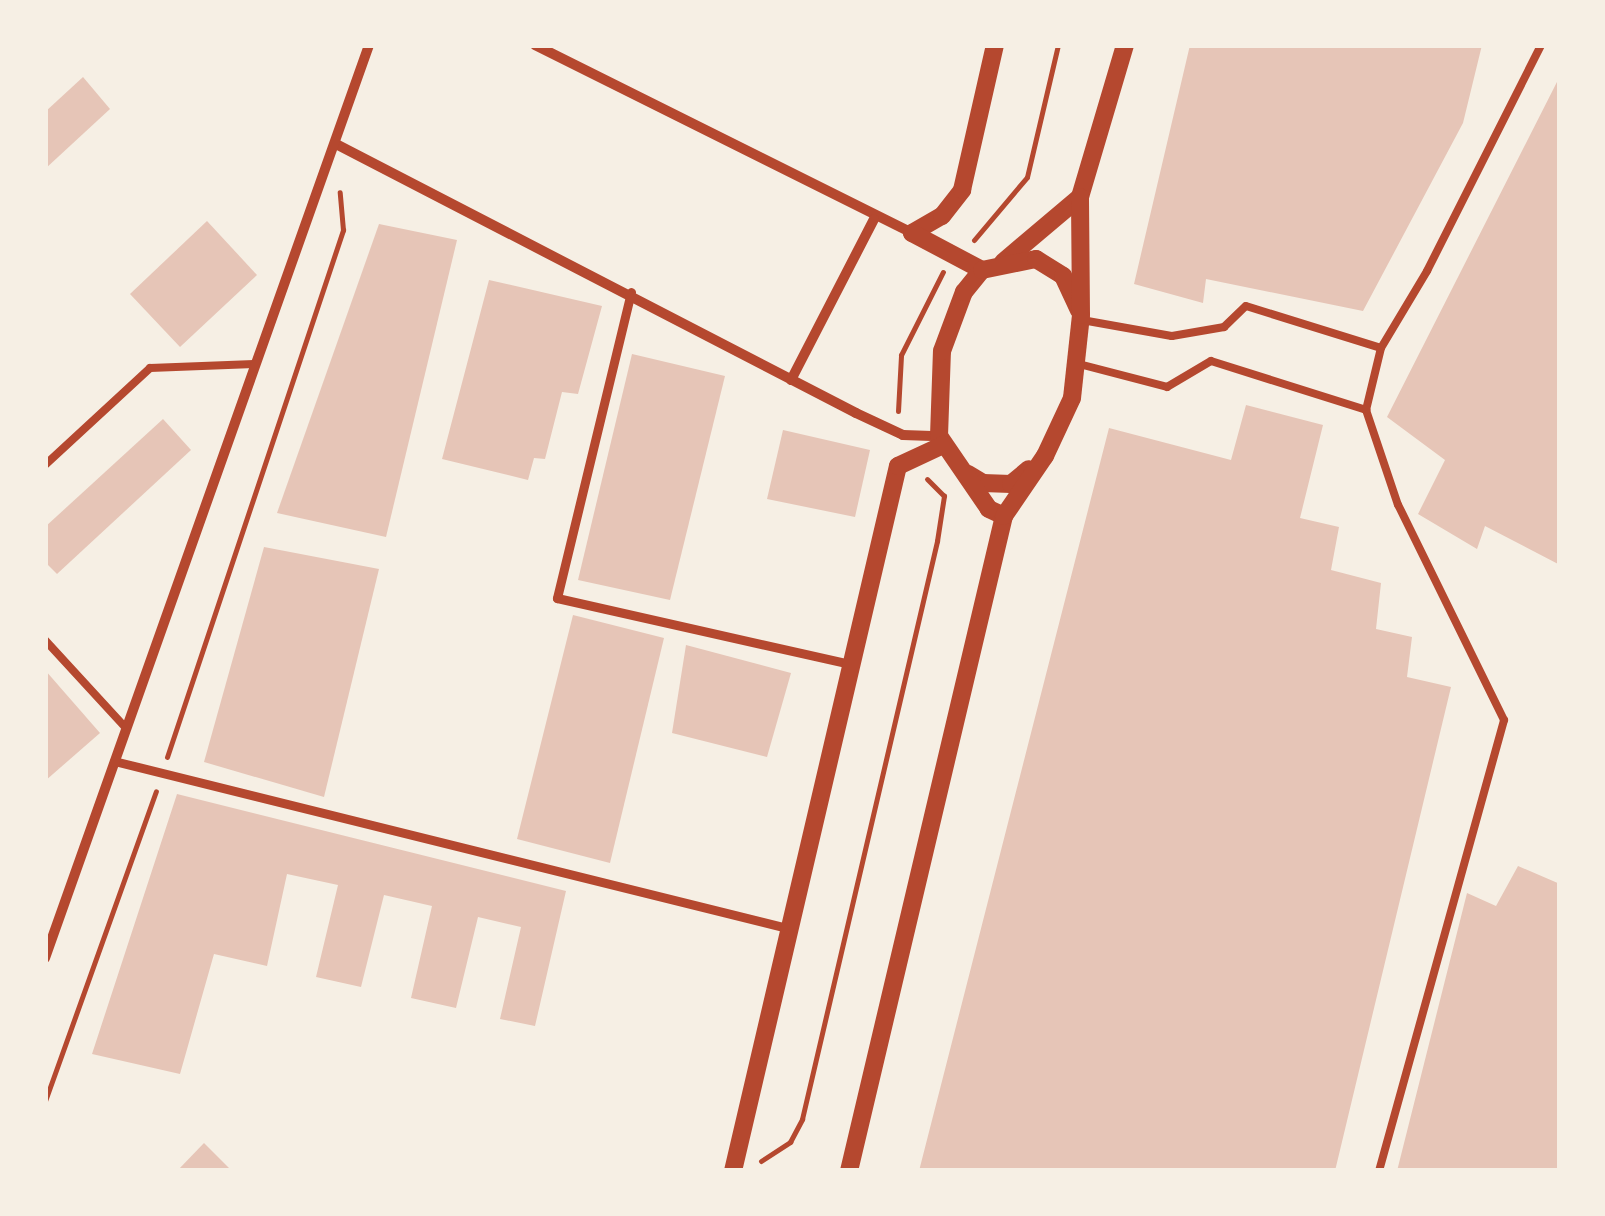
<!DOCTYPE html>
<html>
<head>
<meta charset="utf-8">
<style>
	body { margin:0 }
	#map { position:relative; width:1605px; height:1216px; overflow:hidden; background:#f6efe4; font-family:"Open Sans",sans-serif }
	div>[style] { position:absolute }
	.building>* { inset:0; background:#e6c5b7 }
	.path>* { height:5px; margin:-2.5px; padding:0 2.5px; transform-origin:2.5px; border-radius:2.5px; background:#b5482f }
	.service>* { height:8px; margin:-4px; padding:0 4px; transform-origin:4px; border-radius:4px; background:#b5482f }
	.pedestrian>* { height:9px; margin:-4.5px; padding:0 4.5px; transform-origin:4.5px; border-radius:4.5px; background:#b5482f }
	.minor>* { height:10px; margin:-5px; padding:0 5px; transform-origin:5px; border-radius:5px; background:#b5482f }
	.tertiary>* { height:18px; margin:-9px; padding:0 9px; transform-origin:9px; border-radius:9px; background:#b5482f }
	span { translate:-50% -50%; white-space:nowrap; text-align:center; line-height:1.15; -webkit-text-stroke:10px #f6efe4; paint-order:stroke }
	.frame { position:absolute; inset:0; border:48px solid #f6efe4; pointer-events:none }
</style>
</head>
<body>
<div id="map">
	<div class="building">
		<i style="clip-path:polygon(1190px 45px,1482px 45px,1463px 123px,1363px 311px,1206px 279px,1203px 303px,1134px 284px)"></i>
		<i style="clip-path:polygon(1560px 76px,1560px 565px,1485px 526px,1477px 549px,1418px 514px,1445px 460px,1387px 417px)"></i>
		<i style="clip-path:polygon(83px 77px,110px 109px,45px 169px,45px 112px)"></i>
		<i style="clip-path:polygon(207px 221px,257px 275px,180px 347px,130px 294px)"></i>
		<i style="clip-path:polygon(379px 224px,457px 240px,386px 537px,277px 513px)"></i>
		<i style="clip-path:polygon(489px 280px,602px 306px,578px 394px,562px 392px,545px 459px,534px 458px,528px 480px,442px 459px)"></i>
		<i style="clip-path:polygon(632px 354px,725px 376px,670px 600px,578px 580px)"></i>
		<i style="clip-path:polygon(1246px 405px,1323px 425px,1300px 518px,1339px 527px,1331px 570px,1381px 583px,1376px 629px,1412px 637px,1407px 677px,1451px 687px,1335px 1171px,919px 1171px,1109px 428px,1231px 460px)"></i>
		<i style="clip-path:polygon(163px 419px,191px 450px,57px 574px,45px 562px,45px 527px)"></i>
		<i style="clip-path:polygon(783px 430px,870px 450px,855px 517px,767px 499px)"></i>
		<i style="clip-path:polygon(264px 547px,379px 569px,324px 797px,204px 762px)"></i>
		<i style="clip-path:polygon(573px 615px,664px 638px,610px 863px,517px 839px)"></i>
		<i style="clip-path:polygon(686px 645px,791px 673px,767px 757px,672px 733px)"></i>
		<i style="clip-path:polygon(45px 670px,100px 733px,45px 781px)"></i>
		<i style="clip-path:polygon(177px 794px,566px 891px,535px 1026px,500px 1019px,521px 927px,478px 917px,456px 1008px,411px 998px,432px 906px,384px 895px,361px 987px,316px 977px,338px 885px,287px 874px,267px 966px,214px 954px,180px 1074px,92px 1054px)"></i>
		<i style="clip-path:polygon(1518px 866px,1560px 884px,1560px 1171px,1397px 1171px,1467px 893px,1496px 906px)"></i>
		<i style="clip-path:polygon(204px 1143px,232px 1171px,177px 1171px)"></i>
	</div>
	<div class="path">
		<i style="left:974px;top:240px;width:82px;rotate:-49.9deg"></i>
		<i style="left:1027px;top:177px;width:136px;rotate:-76.8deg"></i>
		<i style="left:898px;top:411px;width:56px;rotate:-86.9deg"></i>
		<i style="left:901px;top:355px;width:93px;rotate:-63.2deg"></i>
		<i style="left:167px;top:757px;width:556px;rotate:-71.53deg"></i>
		<i style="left:343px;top:230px;width:38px;rotate:-95deg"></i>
		<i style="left:45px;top:1101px;width:329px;rotate:-70.3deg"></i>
		<i style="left:761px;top:1161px;width:35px;rotate:-33deg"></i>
		<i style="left:790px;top:1142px;width:26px;rotate:-62deg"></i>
		<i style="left:802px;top:1119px;width:594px;rotate:-76.85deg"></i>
		<i style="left:937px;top:541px;width:46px;rotate:-81.2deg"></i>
		<i style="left:944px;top:496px;width:24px;rotate:-135deg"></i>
	</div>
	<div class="service">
		<i style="left:1082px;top:320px;width:91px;rotate:10.1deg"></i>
		<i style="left:1172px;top:336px;width:53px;rotate:-9.8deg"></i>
		<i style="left:1224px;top:327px;width:30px;rotate:-44deg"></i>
		<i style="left:1246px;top:306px;width:141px;rotate:17.3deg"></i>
		<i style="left:1079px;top:364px;width:91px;rotate:14.6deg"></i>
		<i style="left:1167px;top:387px;width:51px;rotate:-30.6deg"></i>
		<i style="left:1211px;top:361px;width:163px;rotate:17.5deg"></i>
		<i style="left:45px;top:465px;width:143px;rotate:-42.7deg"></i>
		<i style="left:150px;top:368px;width:104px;rotate:-2.2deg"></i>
		<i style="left:45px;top:640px;width:118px;rotate:47.4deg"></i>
		<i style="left:1379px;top:1171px;width:468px;rotate:-74.5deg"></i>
		<i style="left:1504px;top:720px;width:240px;rotate:-116.2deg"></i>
		<i style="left:1398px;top:505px;width:100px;rotate:-108.6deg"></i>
		<i style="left:1366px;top:410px;width:64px;rotate:-76.4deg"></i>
		<i style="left:1381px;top:348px;width:90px;rotate:-59.1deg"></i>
		<i style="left:1427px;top:271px;width:253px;rotate:-63.2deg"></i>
	</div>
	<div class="pedestrian">
		<i style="left:631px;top:292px;width:315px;rotate:103.6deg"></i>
		<i style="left:557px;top:598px;width:300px;rotate:12.7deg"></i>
		<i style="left:114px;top:761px;width:693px;rotate:13.94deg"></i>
	</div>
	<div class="minor">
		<i style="left:535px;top:45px;width:421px;rotate:26.5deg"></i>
		<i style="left:336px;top:144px;width:585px;rotate:27.35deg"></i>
		<i style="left:856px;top:413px;width:52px;rotate:25.1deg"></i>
		<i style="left:903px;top:435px;width:36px;rotate:2deg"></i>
		<i style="left:791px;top:380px;width:181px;rotate:-62.7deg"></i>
		<i style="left:45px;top:958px;width:969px;rotate:-70.46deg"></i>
	</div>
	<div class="tertiary">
		<i style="left:912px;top:233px;width:34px;rotate:-30deg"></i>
		<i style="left:942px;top:216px;width:33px;rotate:-52deg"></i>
		<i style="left:962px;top:190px;width:149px;rotate:-77.2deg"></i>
		<i style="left:912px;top:233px;width:79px;rotate:27.9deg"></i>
		<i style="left:1003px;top:262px;width:101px;rotate:-40.2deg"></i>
		<i style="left:1080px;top:197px;width:159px;rotate:-73.5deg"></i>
		<i style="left:968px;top:474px;width:17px;rotate:31deg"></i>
		<i style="left:983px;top:483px;width:28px;rotate:2deg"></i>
		<i style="left:1011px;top:484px;width:23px;rotate:-40deg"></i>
		<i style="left:1004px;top:516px;width:17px;rotate:-155deg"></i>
		<i style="left:989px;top:509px;width:88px;rotate:-124.4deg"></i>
		<i style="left:939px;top:436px;width:85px;rotate:-88deg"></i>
		<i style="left:942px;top:351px;width:63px;rotate:-69.6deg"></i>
		<i style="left:964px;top:292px;width:28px;rotate:-51deg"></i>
		<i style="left:982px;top:270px;width:55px;rotate:-11.5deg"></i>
		<i style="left:1036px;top:259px;width:32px;rotate:32deg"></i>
		<i style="left:1063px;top:276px;width:38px;rotate:65deg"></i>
		<i style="left:733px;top:1171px;width:724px;rotate:-76.83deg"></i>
		<i style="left:898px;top:466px;width:50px;rotate:-25deg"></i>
		<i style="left:849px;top:1171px;width:673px;rotate:-76.69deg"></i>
		<i style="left:1004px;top:516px;width:73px;rotate:-55.7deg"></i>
		<i style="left:1045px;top:456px;width:64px;rotate:-65deg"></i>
		<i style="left:1072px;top:398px;width:83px;rotate:-83.8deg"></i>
		<i style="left:1081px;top:315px;width:118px;rotate:-90.5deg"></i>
	</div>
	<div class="frame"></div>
</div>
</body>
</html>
